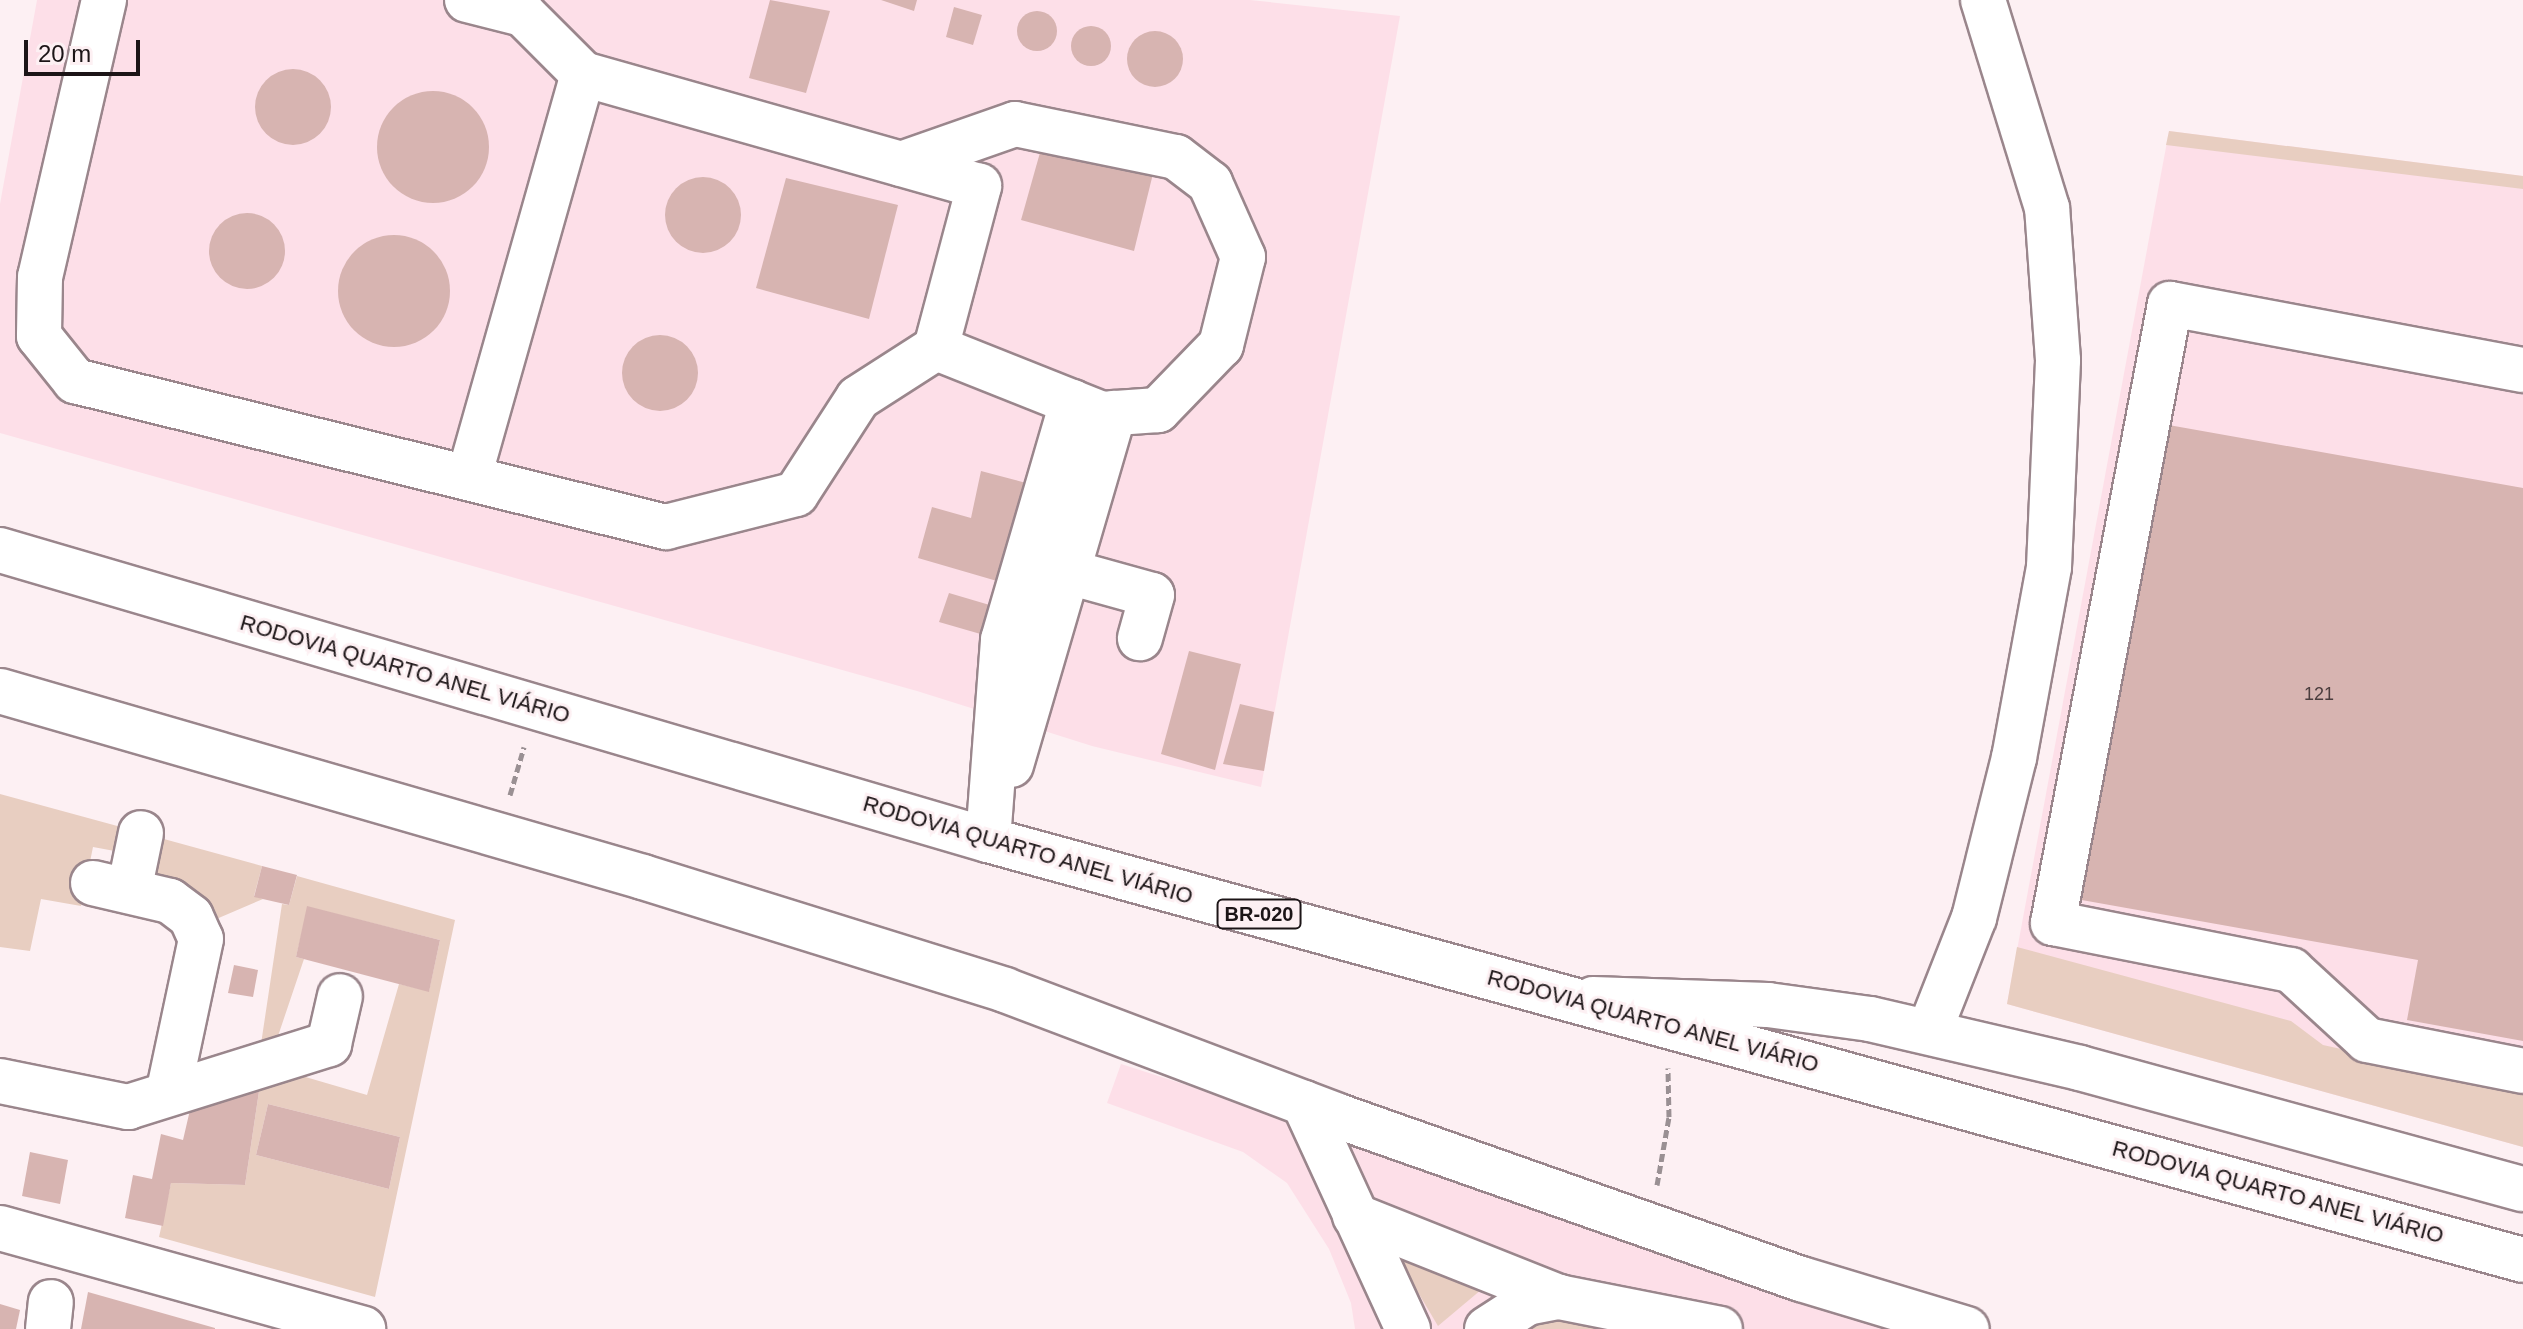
<!DOCTYPE html>
<html>
<head>
<meta charset="utf-8">
<style>
	body { margin:0 }
	#map { position:relative; width:2523px; height:1329px; overflow:hidden; background:#fdf0f3; font-family:Helvetica,sans-serif }
	div>[style] { position:absolute }
	.built>* { inset:0; background:#fddfe8 }
	.green>* { inset:0; background:#e8cec1 }
	.building>* { inset:0; background:#d7b4b1 }
	.round { border-radius:50% }
	.path>* { height:5px; margin-top:-2.5px; transform-origin:0; background:repeating-linear-gradient(90deg,#9a9093 0 8px,transparent 0 12px) }
	.roads { filter:drop-shadow(2px 0 #9a868c) drop-shadow(-2px 0 #9a868c) drop-shadow(0 2px #9a868c) drop-shadow(0 -2px #9a868c) }
	.minor>* { height:44px; margin:-22px; padding:0 22px; transform-origin:22px; border-radius:22px; background:#fff }
	.highway>* { height:44px; margin:-22px; padding:0 22px; transform-origin:22px; border-radius:22px; background:#fff }
	span { translate:-50% -50%; white-space:nowrap; text-align:center; line-height:1.15; -webkit-text-stroke:6px #fdf0f3; paint-order:stroke }
	.number-label { font-size:18px; color:#4b3d3e }
	.number-label span { -webkit-text-stroke-width:0 }
	.shield-label span { padding:2px 6px; background:#fdf0f3; border:2px solid; border-radius:6px; -webkit-text-stroke-width:0 }
	.shield-label { font-size:20px; color:#1c1517; font-weight:700 }
	.street-label { font-size:22px; color:#1c1517 }
	.scale { position:absolute; left:24px; top:40px; width:116px; height:36px; box-sizing:border-box; border:4px solid #1c1517; border-top:0; padding-left:10px; font-size:24px; line-height:28px; white-space:nowrap; color:#1c1517; -webkit-text-stroke:6px #fdf0f3; paint-order:stroke }
</style>
</head>
<body>
<div id="map">
	<div class="built">
		<i style="clip-path:polygon(37px 0,1250px 0,1400px 16px,1261px 787px,1092px 746px,917px 691px,0 433px,0 204px)"></i>
		<i style="clip-path:polygon(2169px 131px,2523px 176px,2523px 1147px,2007px 1004px)"></i>
		<i style="clip-path:polygon(1121px 1064px,1947px 1329px,1355px 1329px,1351px 1303px,1329px 1249px,1287px 1183px,1243px 1152px,1107px 1103px)"></i>
	</div>
	<div class="green">
		<i style="clip-path:polygon(2169px 131px,2523px 176px,2523px 189px,2166px 145px)"></i>
		<i style="clip-path:polygon(0 794px,132px 830px,120px 852px,93px 847px,81px 906px,41px 899px,30px 951px,0 947px)"></i>
		<i style="clip-path:polygon(153px 836px,262px 866px,254px 896px,263px 899px,214px 920px,153px 872px)"></i>
		<i style="clip-path:polygon(evenodd,297px 876px,455px 920px,375px 1297px,159px 1237px,171px 1183px,245px 1185px,261px 1078px,285px 1071px,367px 1095px,399px 984px,429px 991px,440px 940px,308px 907px,296px 957px,304px 959px,277px 1039px,261px 1044px,282px 904px,289px 905px,297px 876px,268px 1104px,400px 1137px,389px 1189px,256px 1155px,268px 1104px)"></i>
		<i style="clip-path:polygon(2017px 947px,2291px 1021px,2323px 1045px,2523px 1089px,2523px 1147px,2007px 1004px)"></i>
		<i style="clip-path:polygon(1387px 1240px,1494px 1279px,1438px 1326px)"></i>
		<i style="clip-path:polygon(1566px 1315px,1632px 1329px,1519px 1329px)"></i>
	</div>
	<div class="building">
		<i style="clip-path:polygon(770px 0,830px 11px,806px 93px,749px 78px)"></i>
		<i style="clip-path:polygon(881px 0,917px 0,914px 11px)"></i>
		<i style="clip-path:polygon(954px 7px,982px 15px,973px 45px,946px 37px)"></i>
		<i class="round" style="left:1017px;top:11px;width:40px;height:40px"></i>
		<i class="round" style="left:1071px;top:26px;width:40px;height:40px"></i>
		<i class="round" style="left:1127px;top:31px;width:56px;height:56px"></i>
		<i class="round" style="left:255px;top:69px;width:76px;height:76px"></i>
		<i class="round" style="left:377px;top:91px;width:112px;height:112px"></i>
		<i style="clip-path:polygon(1052px 110px,1162px 137px,1134px 251px,1021px 220px)"></i>
		<i class="round" style="left:665px;top:177px;width:76px;height:76px"></i>
		<i style="clip-path:polygon(786px 178px,898px 205px,869px 319px,756px 288px)"></i>
		<i class="round" style="left:209px;top:213px;width:76px;height:76px"></i>
		<i class="round" style="left:338px;top:235px;width:112px;height:112px"></i>
		<i class="round" style="left:622px;top:335px;width:76px;height:76px"></i>
		<i style="clip-path:polygon(2163px 424px,2523px 488px,2523px 1041px,2407px 1020px,2418px 960px,2076px 899px)"></i>
		<i style="clip-path:polygon(981px 471px,1026px 483px,997px 581px,918px 558px,932px 507px,971px 518px)"></i>
		<i style="clip-path:polygon(949px 593px,993px 606px,984px 635px,939px 622px)"></i>
		<i style="clip-path:polygon(1189px 651px,1241px 664px,1215px 770px,1161px 754px)"></i>
		<i style="clip-path:polygon(1240px 704px,1274px 712px,1264px 771px,1223px 764px)"></i>
		<i style="clip-path:polygon(262px 866px,297px 875px,289px 905px,254px 897px)"></i>
		<i style="clip-path:polygon(307px 906px,440px 940px,429px 992px,296px 957px)"></i>
		<i style="clip-path:polygon(234px 965px,258px 970px,253px 997px,228px 993px)"></i>
		<i style="clip-path:polygon(261px 1078px,245px 1185px,171px 1183px,163px 1226px,125px 1218px,133px 1175px,152px 1179px,161px 1134px,183px 1140px,193px 1097px)"></i>
		<i style="clip-path:polygon(268px 1104px,400px 1137px,389px 1189px,256px 1155px)"></i>
		<i style="clip-path:polygon(30px 1152px,68px 1160px,60px 1204px,22px 1196px)"></i>
		<i style="clip-path:polygon(88px 1292px,215px 1328px,215px 1329px,81px 1329px)"></i>
		<i style="clip-path:polygon(0 1304px,20px 1310px,16px 1329px,0 1329px)"></i>
	</div>
	<div class="path">
		<i style="left:510px;top:795px;width:50px;rotate:-73.7deg"></i>
		<i style="left:1657px;top:1185px;width:69px;rotate:-80deg"></i>
		<i style="left:1669px;top:1117px;width:49px;rotate:-91.2deg"></i>
	</div>
	<div class="roads">
		<div class="minor">
			<i style="left:104px;top:0;width:284px;rotate:103deg"></i>
			<i style="left:40px;top:277px;width:59px;rotate:91deg"></i>
			<i style="left:39px;top:336px;width:58px;rotate:51.3deg"></i>
			<i style="left:75px;top:381px;width:609px;rotate:13.88deg"></i>
			<i style="left:666px;top:527px;width:134px;rotate:-14.2deg"></i>
			<i style="left:796px;top:494px;width:114px;rotate:-57.1deg"></i>
			<i style="left:858px;top:398px;width:93px;rotate:-32.7deg"></i>
			<i style="left:936px;top:348px;width:168px;rotate:-75.1deg"></i>
			<i style="left:979px;top:186px;width:412px;rotate:-164.2deg"></i>
			<i style="left:467px;top:0;width:58px;rotate:14deg"></i>
			<i style="left:523px;top:14px;width:85px;rotate:45deg"></i>
			<i style="left:583px;top:74px;width:420px;rotate:105.8deg"></i>
			<i style="left:901px;top:164px;width:121px;rotate:-19.3deg"></i>
			<i style="left:1015px;top:124px;width:164px;rotate:11.6deg"></i>
			<i style="left:1176px;top:157px;width:43px;rotate:37.4deg"></i>
			<i style="left:1210px;top:183px;width:81px;rotate:66deg"></i>
			<i style="left:1243px;top:257px;width:91px;rotate:104deg"></i>
			<i style="left:1221px;top:345px;width:91px;rotate:134.1deg"></i>
			<i style="left:1158px;top:410px;width:56px;rotate:175.9deg"></i>
			<i style="left:1102px;top:414px;width:179px;rotate:-158.3deg"></i>
			<i style="left:2523px;top:370px;width:359px;rotate:-169.4deg"></i>
			<i style="left:2170px;top:304px;width:630px;rotate:100.7deg"></i>
			<i style="left:2053px;top:923px;width:243px;rotate:11.2deg"></i>
			<i style="left:2291px;top:970px;width:103px;rotate:42.6deg"></i>
			<i style="left:2367px;top:1040px;width:159px;rotate:11.2deg"></i>
			<i style="left:1069px;top:572px;width:86px;rotate:15.5deg"></i>
			<i style="left:1152px;top:595px;width:45px;rotate:105.6deg"></i>
			<i style="left:1011px;top:765px;width:367px;rotate:-73.7deg"></i>
			<i style="left:988px;top:840px;width:201px;rotate:-85.7deg"></i>
			<i style="left:1003px;top:640px;width:248px;rotate:-73.8deg"></i>
			<i style="left:93px;top:883px;width:79px;rotate:13.2deg"></i>
			<i style="left:170px;top:901px;width:26px;rotate:37deg"></i>
			<i style="left:191px;top:917px;width:24px;rotate:66deg"></i>
			<i style="left:201px;top:939px;width:158px;rotate:102deg"></i>
			<i style="left:129px;top:891px;width:59px;rotate:-78.3deg"></i>
			<i style="left:1593px;top:999px;width:175px;rotate:2deg"></i>
			<i style="left:1768px;top:1005px;width:103px;rotate:7.8deg"></i>
			<i style="left:1870px;top:1019px;width:216px;rotate:13.1deg"></i>
			<i style="left:2080px;top:1068px;width:459px;rotate:15.3deg"></i>
			<i style="left:1929px;top:1032px;width:123px;rotate:-68.5deg"></i>
			<i style="left:1974px;top:918px;width:165px;rotate:-76deg"></i>
			<i style="left:2014px;top:758px;width:194px;rotate:-79.6deg"></i>
			<i style="left:2049px;top:567px;width:207px;rotate:-87.5deg"></i>
			<i style="left:2058px;top:360px;width:152px;rotate:-94.1deg"></i>
			<i style="left:2047px;top:208px;width:218px;rotate:-107.1deg"></i>
			<i style="left:0;top:1081px;width:131px;rotate:11.5deg"></i>
			<i style="left:128px;top:1107px;width:211px;rotate:-17.4deg"></i>
			<i style="left:329px;top:1044px;width:49px;rotate:-77.1deg"></i>
			<i style="left:1304px;top:1103px;width:249px;rotate:65.3deg"></i>
			<i style="left:1355px;top:1216px;width:219px;rotate:21.7deg"></i>
			<i style="left:0;top:1228px;width:377px;rotate:15.5deg"></i>
			<i style="left:48px;top:1329px;width:27px;rotate:-84deg"></i>
			<i style="left:1487px;top:1329px;width:48px;rotate:-33deg"></i>
			<i style="left:1527px;top:1303px;width:33px;rotate:-11deg"></i>
			<i style="left:1559px;top:1297px;width:164px;rotate:11.2deg"></i>
		</div>
		<div class="highway">
			<i style="left:0;top:550px;width:1030px;rotate:16.36deg"></i>
			<i style="left:988px;top:840px;width:1591px;rotate:15.3deg"></i>
			<i style="left:0;top:691px;width:669px;rotate:16.13deg"></i>
			<i style="left:643px;top:877px;width:379px;rotate:17.3deg"></i>
			<i style="left:1005px;top:990px;width:353px;rotate:20.7deg"></i>
			<i style="left:1335px;top:1115px;width:494px;rotate:19.4deg"></i>
			<i style="left:1801px;top:1279px;width:173px;rotate:16.8deg"></i>
		</div>
	</div>
	<div class="number-label">
		<span style="left:2319px;top:694px">121</span>
	</div>
	<div class="shield-label">
		<span style="left:1259px;top:914px">BR-020</span>
	</div>
	<div class="street-label">
		<span style="left:405px;top:669px;rotate:16deg">RODOVIA QUARTO ANEL VIÁRIO</span>
		<span style="left:1028px;top:850px;rotate:16deg">RODOVIA QUARTO ANEL VIÁRIO</span>
		<span style="left:1653px;top:1021px;rotate:15deg">RODOVIA QUARTO ANEL VIÁRIO</span>
		<span style="left:2278px;top:1192px;rotate:15deg">RODOVIA QUARTO ANEL VIÁRIO</span>
	</div>
	<div class="scale">20 m</div>
</div>
</body>
</html>
